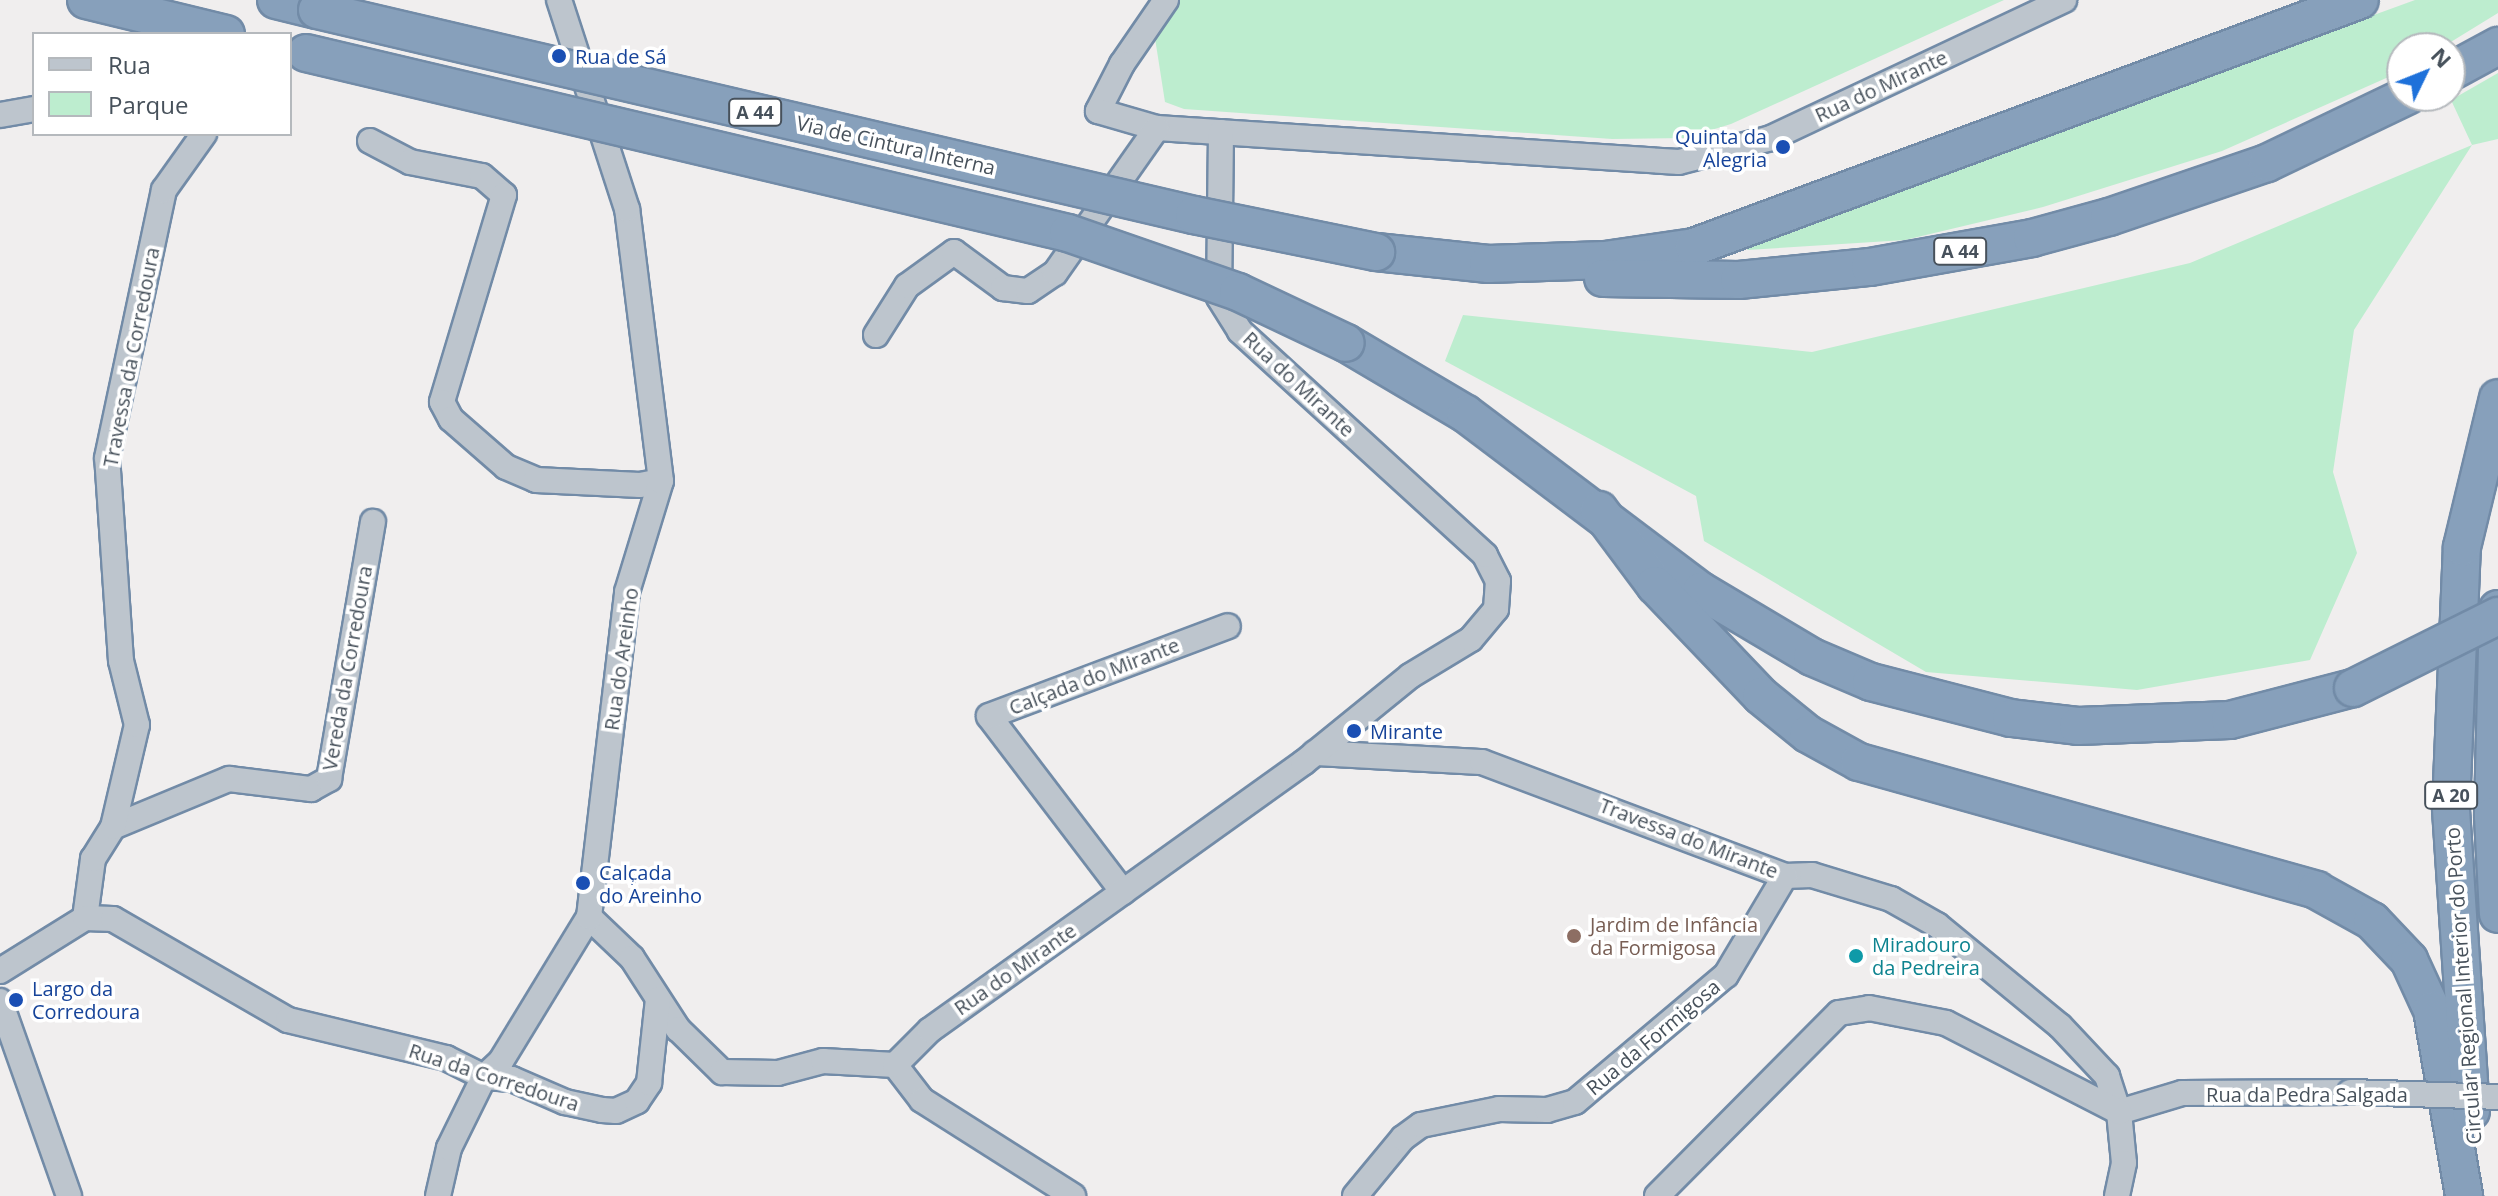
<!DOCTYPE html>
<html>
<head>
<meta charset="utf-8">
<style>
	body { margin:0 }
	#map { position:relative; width:2498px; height:1196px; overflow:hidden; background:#f0eeee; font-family:"Open Sans",sans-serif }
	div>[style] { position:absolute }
	.green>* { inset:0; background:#bdedcf }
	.roads { filter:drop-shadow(2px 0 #728ba7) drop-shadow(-2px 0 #728ba7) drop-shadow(0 2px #728ba7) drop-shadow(0 -2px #728ba7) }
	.minor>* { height:24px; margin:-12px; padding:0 12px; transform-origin:12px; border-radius:12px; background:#bdc5cd }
	.highway>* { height:36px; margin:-18px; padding:0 18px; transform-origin:18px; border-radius:18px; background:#87a0bb }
	.bridges { filter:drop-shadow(2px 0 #728ba7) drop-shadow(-2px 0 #728ba7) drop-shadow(0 2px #728ba7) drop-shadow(0 -2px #728ba7) }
	.minor-bridge>* { height:24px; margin:-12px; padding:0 12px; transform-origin:12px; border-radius:12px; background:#bdc5cd }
	.highway-bridge>* { height:36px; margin:-18px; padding:0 18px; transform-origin:18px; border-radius:18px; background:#87a0bb }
	.dots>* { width:22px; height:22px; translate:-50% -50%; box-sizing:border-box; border:4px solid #fff; border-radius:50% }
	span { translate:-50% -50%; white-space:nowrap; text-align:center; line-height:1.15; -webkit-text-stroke:7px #fff; paint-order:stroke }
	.shield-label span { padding:2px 6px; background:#fff; border:2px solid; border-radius:6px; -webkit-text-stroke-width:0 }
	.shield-label { font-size:18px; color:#47515b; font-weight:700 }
	.transit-label { font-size:20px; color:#164399 }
	.left { translate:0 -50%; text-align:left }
	.right { translate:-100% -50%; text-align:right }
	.street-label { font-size:20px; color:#47515b }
	.education-label { font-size:20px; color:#785e54 }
	.culture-label { font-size:20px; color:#0d838f }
	.legend { position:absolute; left:32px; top:32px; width:260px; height:104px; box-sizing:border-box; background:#fff; border:2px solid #b5b9bd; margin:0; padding:10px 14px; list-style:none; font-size:24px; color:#47515b }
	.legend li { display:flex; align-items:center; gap:16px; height:40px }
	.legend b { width:40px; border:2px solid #b5b9bd }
	.north { position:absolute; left:2386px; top:32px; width:80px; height:80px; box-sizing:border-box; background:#fff; border:2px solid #b5b9bd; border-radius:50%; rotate:47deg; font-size:22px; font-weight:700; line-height:32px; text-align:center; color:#47515b }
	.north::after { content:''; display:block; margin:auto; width:28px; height:36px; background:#1e71da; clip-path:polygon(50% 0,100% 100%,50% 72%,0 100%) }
</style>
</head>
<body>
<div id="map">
	<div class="green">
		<i style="clip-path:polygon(1149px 0,2004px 0,1731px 124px,1685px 138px,1612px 139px,1184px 109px,1165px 102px)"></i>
		<i style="clip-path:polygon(2415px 0,2498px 0,2498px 13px,2441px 48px,2402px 48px,2402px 71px,2222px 151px,2043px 207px,1905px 240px,1747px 250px,1755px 240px)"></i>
		<i style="clip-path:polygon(2498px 73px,2498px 139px,2472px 145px,2354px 330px,2333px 472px,2357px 553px,2310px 660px,2137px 690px,1926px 672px,1704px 541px,1696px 496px,1445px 361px,1463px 315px,1812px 352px,2190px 263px,2472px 145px,2451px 100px)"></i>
	</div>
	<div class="roads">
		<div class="minor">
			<i style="left:1166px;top:0;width:78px;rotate:124.5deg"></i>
			<i style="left:1122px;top:64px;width:53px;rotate:117.1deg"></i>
			<i style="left:1098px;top:111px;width:61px;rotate:16.1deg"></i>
			<i style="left:1157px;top:128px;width:523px;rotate:3.73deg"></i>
			<i style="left:1679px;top:162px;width:95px;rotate:-14.6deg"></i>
			<i style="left:1771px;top:138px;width:324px;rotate:-25.2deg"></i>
			<i style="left:0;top:115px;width:35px;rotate:-10deg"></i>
			<i style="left:370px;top:141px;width:45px;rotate:27.7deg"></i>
			<i style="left:410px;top:162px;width:73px;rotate:11deg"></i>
			<i style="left:482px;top:176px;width:29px;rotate:41deg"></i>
			<i style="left:504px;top:195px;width:216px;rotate:106.7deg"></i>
			<i style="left:442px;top:402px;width:19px;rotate:62deg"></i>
			<i style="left:451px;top:419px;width:73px;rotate:41.1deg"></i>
			<i style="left:506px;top:467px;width:33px;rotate:23deg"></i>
			<i style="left:536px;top:480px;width:104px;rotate:2.8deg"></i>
			<i style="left:640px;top:485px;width:21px;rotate:-11deg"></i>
			<i style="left:876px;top:335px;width:58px;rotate:-57.7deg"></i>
			<i style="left:907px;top:286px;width:58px;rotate:-35.9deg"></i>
			<i style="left:954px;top:252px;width:61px;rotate:36.3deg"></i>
			<i style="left:1003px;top:288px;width:25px;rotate:7deg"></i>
			<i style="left:1028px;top:291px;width:32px;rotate:-34deg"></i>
			<i style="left:1055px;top:273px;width:177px;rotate:-54.9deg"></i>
			<i style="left:1315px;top:753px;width:167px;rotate:3.1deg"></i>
			<i style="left:1482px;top:762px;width:324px;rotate:20.6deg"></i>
			<i style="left:1785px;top:876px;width:27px;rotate:-2deg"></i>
			<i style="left:1812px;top:875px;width:83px;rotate:16.9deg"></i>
			<i style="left:1891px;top:899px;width:53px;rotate:29.5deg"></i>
			<i style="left:1937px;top:925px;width:159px;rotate:39.4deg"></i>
			<i style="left:2060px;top:1026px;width:69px;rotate:46.8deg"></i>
			<i style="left:2107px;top:1076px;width:38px;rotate:72deg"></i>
			<i style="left:2119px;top:1112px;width:51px;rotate:84.4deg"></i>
			<i style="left:2124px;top:1163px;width:34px;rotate:102deg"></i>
			<i style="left:113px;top:827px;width:126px;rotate:-22.5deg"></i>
			<i style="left:229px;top:779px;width:83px;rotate:7deg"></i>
			<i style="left:311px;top:789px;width:21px;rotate:-29deg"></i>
			<i style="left:329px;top:779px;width:261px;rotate:-80.3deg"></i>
			<i style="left:1123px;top:892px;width:221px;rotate:-127.3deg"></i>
			<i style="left:989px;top:716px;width:255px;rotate:-20.6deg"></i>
			<i style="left:589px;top:917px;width:59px;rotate:43.6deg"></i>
			<i style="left:632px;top:958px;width:85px;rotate:57.1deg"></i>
			<i style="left:678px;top:1029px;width:62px;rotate:44.3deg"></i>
			<i style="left:722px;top:1072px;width:56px;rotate:1deg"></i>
			<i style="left:778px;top:1073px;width:47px;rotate:-14.9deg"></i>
			<i style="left:823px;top:1061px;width:72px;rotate:3.2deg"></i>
			<i style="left:895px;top:1065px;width:44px;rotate:52.4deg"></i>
			<i style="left:922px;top:1100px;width:179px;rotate:32.4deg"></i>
			<i style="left:85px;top:918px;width:60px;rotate:-82.3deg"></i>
			<i style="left:93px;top:859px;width:38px;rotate:-58deg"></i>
			<i style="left:113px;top:827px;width:105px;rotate:-76.8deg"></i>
			<i style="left:137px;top:725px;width:66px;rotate:-104deg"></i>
			<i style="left:121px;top:661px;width:203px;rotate:-93.9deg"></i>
			<i style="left:107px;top:458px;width:274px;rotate:-78deg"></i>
			<i style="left:164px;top:190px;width:69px;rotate:-54.5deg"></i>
			<i style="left:0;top:971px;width:100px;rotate:-31.9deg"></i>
			<i style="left:85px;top:918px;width:28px;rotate:2deg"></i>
			<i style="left:113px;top:919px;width:202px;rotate:30deg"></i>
			<i style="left:288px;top:1020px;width:163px;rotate:13.5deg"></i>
			<i style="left:446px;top:1058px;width:42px;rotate:26.6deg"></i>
			<i style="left:484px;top:1077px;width:28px;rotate:4deg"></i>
			<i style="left:512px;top:1079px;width:58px;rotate:23.5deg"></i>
			<i style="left:565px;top:1102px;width:38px;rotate:12deg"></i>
			<i style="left:602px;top:1110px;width:14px;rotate:4deg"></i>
			<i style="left:616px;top:1111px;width:23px;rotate:-25deg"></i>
			<i style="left:637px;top:1101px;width:22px;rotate:-56deg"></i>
			<i style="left:649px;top:1083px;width:84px;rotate:-83.9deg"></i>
			<i style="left:0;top:1001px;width:207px;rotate:70.5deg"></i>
			<i style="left:895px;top:1065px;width:49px;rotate:-45deg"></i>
			<i style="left:930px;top:1030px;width:459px;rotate:-35.6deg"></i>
			<i style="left:1303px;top:763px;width:138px;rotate:-39.1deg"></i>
			<i style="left:1410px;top:676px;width:71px;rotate:-31.2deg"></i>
			<i style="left:1471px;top:639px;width:39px;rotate:-50deg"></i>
			<i style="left:1496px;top:609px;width:28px;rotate:-86deg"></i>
			<i style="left:1498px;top:581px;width:29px;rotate:-117deg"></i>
			<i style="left:1485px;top:555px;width:332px;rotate:-137.6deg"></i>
			<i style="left:1240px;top:331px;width:40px;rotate:-122deg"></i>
			<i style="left:1219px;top:297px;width:165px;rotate:-89.3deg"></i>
			<i style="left:2119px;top:1112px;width:66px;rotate:-16.8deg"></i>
			<i style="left:2182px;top:1093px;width:168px;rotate:-0.3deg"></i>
			<i style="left:438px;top:1196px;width:49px;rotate:-77.1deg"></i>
			<i style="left:449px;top:1148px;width:79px;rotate:-63.8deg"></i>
			<i style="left:484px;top:1077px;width:23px;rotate:-43deg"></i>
			<i style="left:501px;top:1061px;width:169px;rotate:-58.6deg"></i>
			<i style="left:589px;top:917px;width:327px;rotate:-83.3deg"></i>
			<i style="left:627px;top:592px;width:116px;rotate:-73deg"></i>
			<i style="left:661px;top:481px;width:274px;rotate:-97.1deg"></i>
			<i style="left:627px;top:209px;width:220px;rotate:-108deg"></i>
			<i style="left:1355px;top:1196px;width:75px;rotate:-50.4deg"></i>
			<i style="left:1403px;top:1138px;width:22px;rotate:-36deg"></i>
			<i style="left:1421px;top:1125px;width:80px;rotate:-11.6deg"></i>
			<i style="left:1499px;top:1109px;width:48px;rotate:1.2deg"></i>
			<i style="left:1547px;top:1110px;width:29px;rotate:-16deg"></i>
			<i style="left:1575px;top:1102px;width:197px;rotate:-40.1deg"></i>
			<i style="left:1726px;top:975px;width:115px;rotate:-59.2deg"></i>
			<i style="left:1657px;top:1196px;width:258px;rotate:-45.2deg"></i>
			<i style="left:1839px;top:1013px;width:30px;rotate:-9deg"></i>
			<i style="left:1869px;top:1008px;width:78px;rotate:11deg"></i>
			<i style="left:1946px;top:1023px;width:195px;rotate:27.2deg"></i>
		</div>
		<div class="highway">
			<i style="left:86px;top:0;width:144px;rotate:13.7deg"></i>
			<i style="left:276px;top:0;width:42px;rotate:13.7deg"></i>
			<i style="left:2450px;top:72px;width:55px;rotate:-28.4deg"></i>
			<i style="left:1376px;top:252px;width:113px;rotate:6.1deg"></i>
			<i style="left:1488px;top:264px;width:117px;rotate:-2deg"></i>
			<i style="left:1605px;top:260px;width:90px;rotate:-8.3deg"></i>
			<i style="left:1694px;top:247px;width:710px;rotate:-20.35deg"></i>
			<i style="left:1603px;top:278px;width:136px;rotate:0.8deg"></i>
			<i style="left:1739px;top:280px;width:132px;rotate:-5.7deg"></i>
			<i style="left:1870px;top:267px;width:165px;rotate:-10.1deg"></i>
			<i style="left:2032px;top:238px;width:80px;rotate:-15.3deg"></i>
			<i style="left:2109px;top:217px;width:167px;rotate:-18.9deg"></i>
			<i style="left:2267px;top:163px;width:155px;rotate:-25.6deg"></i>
			<i style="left:1346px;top:343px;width:139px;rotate:30.6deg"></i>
			<i style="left:1466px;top:414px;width:294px;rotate:37deg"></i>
			<i style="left:1701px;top:591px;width:129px;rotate:30.7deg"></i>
			<i style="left:1812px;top:657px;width:64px;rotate:23deg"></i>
			<i style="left:1871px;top:682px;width:145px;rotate:14.4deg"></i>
			<i style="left:2011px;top:718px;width:67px;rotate:6.8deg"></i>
			<i style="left:2078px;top:726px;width:152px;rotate:-2.3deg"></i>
			<i style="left:2230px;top:720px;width:127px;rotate:-14.6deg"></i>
			<i style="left:1599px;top:510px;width:94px;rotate:53.3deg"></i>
			<i style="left:1655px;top:585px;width:153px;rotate:46.3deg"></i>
			<i style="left:1761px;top:696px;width:60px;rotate:39deg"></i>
			<i style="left:1808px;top:734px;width:58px;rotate:28.8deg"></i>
			<i style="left:1859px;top:762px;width:475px;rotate:15.6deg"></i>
			<i style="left:2316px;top:890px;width:64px;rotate:29deg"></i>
			<i style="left:2372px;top:921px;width:54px;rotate:46.5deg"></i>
			<i style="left:2409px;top:960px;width:55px;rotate:65.3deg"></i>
			<i style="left:2432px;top:1010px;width:189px;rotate:80.2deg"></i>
			<i style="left:2498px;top:609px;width:207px;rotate:91.4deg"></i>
			<i style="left:2493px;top:816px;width:98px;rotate:87.1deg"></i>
			<i style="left:2471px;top:1111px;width:305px;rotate:-93.8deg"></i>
			<i style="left:2451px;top:807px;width:260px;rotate:-87.6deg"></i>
			<i style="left:2462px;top:547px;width:153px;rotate:-76.4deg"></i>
		</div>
	</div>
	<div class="bridges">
		<div class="minor-bridge">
			<i style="left:2350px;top:1092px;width:148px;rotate:1.9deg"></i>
		</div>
		<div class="highway-bridge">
			<i style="left:317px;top:10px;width:901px;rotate:13.16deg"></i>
			<i style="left:1194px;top:215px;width:186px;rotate:11.5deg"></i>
			<i style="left:306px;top:53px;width:783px;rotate:13.29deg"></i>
			<i style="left:1068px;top:233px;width:180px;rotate:19.1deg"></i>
			<i style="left:1238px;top:292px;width:119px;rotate:25.3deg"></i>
			<i style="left:2353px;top:688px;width:162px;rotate:-26.4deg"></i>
		</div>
	</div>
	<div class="dots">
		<i style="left:559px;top:56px;background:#1a4fb4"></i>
		<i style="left:1783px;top:147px;background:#1a4fb4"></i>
		<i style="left:1354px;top:731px;background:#1a4fb4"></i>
		<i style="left:583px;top:883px;background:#1a4fb4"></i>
		<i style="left:1574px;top:936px;background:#8d6e63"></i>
		<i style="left:1856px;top:956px;background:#0f9aa8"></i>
		<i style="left:16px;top:1000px;background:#1a4fb4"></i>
	</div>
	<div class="shield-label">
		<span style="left:755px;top:112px">A 44</span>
		<span style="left:1960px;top:251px">A 44</span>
		<span style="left:2451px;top:795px">A 20</span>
	</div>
	<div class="transit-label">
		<span class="left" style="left:575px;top:56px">Rua de Sá</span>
		<span class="right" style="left:1767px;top:148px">Quinta da<br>Alegria</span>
		<span class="left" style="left:1370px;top:731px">Mirante</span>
		<span class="left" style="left:599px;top:884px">Calçada<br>do Areinho</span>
		<span class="left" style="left:32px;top:1000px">Largo da<br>Corredoura</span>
	</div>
	<div class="street-label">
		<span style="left:1881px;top:86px;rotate:-25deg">Rua do Mirante</span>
		<span style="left:896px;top:145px;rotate:13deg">Via de Cintura Interna</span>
		<span style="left:131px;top:357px;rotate:-79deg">Travessa da Corredoura</span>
		<span style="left:1299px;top:384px;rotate:43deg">Rua do Mirante</span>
		<span style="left:621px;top:659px;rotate:-82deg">Rua do Areinho</span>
		<span style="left:347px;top:668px;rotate:-80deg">Vereda da Corredoura</span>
		<span style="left:1094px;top:676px;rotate:-21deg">Calçada do Mirante</span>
		<span style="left:1689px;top:838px;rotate:21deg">Travessa do Mirante</span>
		<span style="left:1015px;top:969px;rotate:-35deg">Rua do Mirante</span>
		<span style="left:2463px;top:986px;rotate:-94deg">Circular Regional Interior do Porto</span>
		<span style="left:1653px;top:1037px;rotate:-40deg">Rua da Formigosa</span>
		<span style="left:494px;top:1077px;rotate:18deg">Rua da Corredoura</span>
		<span style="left:2307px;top:1094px">Rua da Pedra Salgada</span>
	</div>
	<div class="education-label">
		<span class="left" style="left:1590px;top:936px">Jardim de Infância<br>da Formigosa</span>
	</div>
	<div class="culture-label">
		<span class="left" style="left:1872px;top:956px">Miradouro<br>da Pedreira</span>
	</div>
	<ul class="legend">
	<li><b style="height:10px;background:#bdc5cd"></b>Rua</li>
	<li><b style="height:22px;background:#bdedcf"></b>Parque</li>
	</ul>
	<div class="north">N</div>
</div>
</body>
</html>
